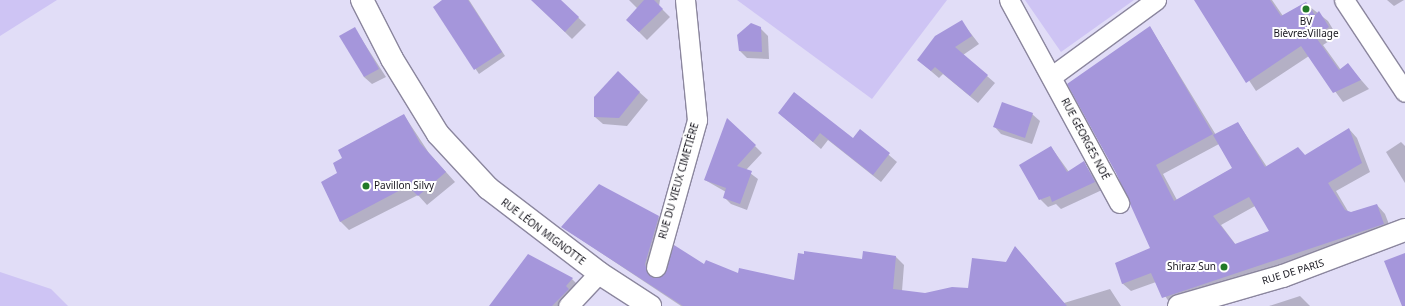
<!DOCTYPE html>
<html>
<head>
<meta charset="utf-8">
<style>
	body { margin:0 }
	#map { position:relative; width:1405px; height:306px; overflow:hidden; background:#e1ddf7; font-family:"Noto Sans",sans-serif }
	div>[style] { position:absolute }
	.green>* { inset:0; background:#cec4f4 }
	.shadow>* { inset:0; background:#0003 }
	.building>* { inset:0; background:#a596db }
	.roads { filter:drop-shadow(1px 0 #8b869e) drop-shadow(-1px 0 #8b869e) drop-shadow(0 1px #8b869e) drop-shadow(0 -1px #8b869e) }
	.minor>* { height:19px; margin:-9.5px; padding:0 9.5px; transform-origin:9.5px; border-radius:9.5px; background:#fff }
	.tertiary>* { height:22px; margin:-11px; padding:0 11px; transform-origin:11px; border-radius:11px; background:#fff }
	.secondary>* { height:22px; margin:-11px; padding:0 11px; transform-origin:11px; border-radius:11px; background:#fff }
	.dots>* { width:11px; height:11px; translate:-50% -50%; box-sizing:border-box; border:2px solid #fff; border-radius:50% }
	span { translate:-50% -50%; white-space:nowrap; text-align:center; line-height:1.15; -webkit-text-stroke:4px #fff; paint-order:stroke }
	.poi-label { font-size:10px; color:#18171f }
	.left { translate:0 -50%; text-align:left }
	.right { translate:-100% -50%; text-align:right }
	.street-label { font-size:10px; color:#18171f }
</style>
</head>
<body>
<div id="map">
	<div class="green">
		<i style="clip-path:polygon(0 0,57px 0,0 36px)"></i>
		<i style="clip-path:polygon(737px 0,947px 0,872px 99px)"></i>
		<i style="clip-path:polygon(1025px 0,1134px 0,1061px 52px)"></i>
		<i style="clip-path:polygon(0 272px,51px 289px,68px 306px,0 306px)"></i>
	</div>
	<div class="shadow">
		<i style="clip-path:polygon(447px 0,469px 0,505px 56px,479px 74px,435px 8px)"></i>
		<i style="clip-path:polygon(532px 0,560px 0,586px 25px,572px 39px)"></i>
		<i style="clip-path:polygon(629px 0,660px 0,659px 6px,670px 17px,647px 40px,627px 20px,638px 9px)"></i>
		<i style="clip-path:polygon(1196px 0,1272px 0,1283px 16px,1305px 3px,1328px 21px,1337px 36px,1323px 45px,1341px 70px,1348px 65px,1369px 89px,1343px 102px,1309px 56px,1256px 91px)"></i>
		<i style="clip-path:polygon(1387px 0,1404px 0,1394px 6px)"></i>
		<i style="clip-path:polygon(962px 22px,979px 44px,963px 55px,995px 83px,978px 103px,943px 74px,939px 78px,918px 60px)"></i>
		<i style="clip-path:polygon(evenodd,1150px 27px,1216px 135px,1238px 123px,1267px 167px,1305px 156px,1349px 129px,1357px 138px,1370px 172px,1336px 191px,1349px 213px,1377px 205px,1385px 214px,1392px 232px,1171px 305px,1156px 282px,1131px 291px,1122px 283px,1152px 249px,1150px 27px,1219px 144px,1233px 168px,1177px 200px,1163px 174px,1219px 144px,1150px 27px,1255px 206px,1270px 231px,1236px 245px,1221px 225px,1255px 206px)"></i>
		<i style="clip-path:polygon(760px 28px,768px 36px,769px 59px,747px 58px,740px 51px)"></i>
		<i style="clip-path:polygon(355px 29px,386px 77px,372px 84px,364px 77px)"></i>
		<i style="clip-path:polygon(618px 73px,648px 100px,627px 126px,603px 124px,595px 117px)"></i>
		<i style="clip-path:polygon(779px 113px,853px 139px,860px 130px,897px 162px,881px 182px,828px 140px,821px 149px)"></i>
		<i style="clip-path:polygon(1032px 114px,1040px 121px,1032px 144px,1001px 134px,994px 126px)"></i>
		<i style="clip-path:polygon(404px 115px,429px 153px,455px 182px,427px 205px,418px 195px,349px 230px,340px 221px,339px 174px)"></i>
		<i style="clip-path:polygon(1401px 142px,1405px 146px,1405px 183px,1386px 152px)"></i>
		<i style="clip-path:polygon(755px 146px,762px 153px,746px 170px,758px 179px,747px 210px,731px 204px,724px 197px,726px 192px,705px 180px)"></i>
		<i style="clip-path:polygon(1051px 147px,1069px 172px,1084px 163px,1102px 190px,1061px 209px,1056px 204px,1048px 207px,1040px 199px)"></i>
		<i style="clip-path:polygon(658px 217px,667px 226px,655px 278px,705px 265px,739px 274px,795px 281px,862px 260px,896px 257px,904px 265px,902px 291px,925px 294px,969px 289px,1006px 263px,1015px 247px,1064px 303px,1110px 289px,1121px 306px,681px 306px,562px 227px)"></i>
		<i style="clip-path:polygon(572px 279px,581px 288px,571px 306px,490px 306px)"></i>
		<i style="clip-path:polygon(1300px 296px,1310px 306px,1269px 306px)"></i>
	</div>
	<div class="building">
		<i style="clip-path:polygon(442px 0,468px 0,502px 52px,474px 70px,433px 7px)"></i>
		<i style="clip-path:polygon(531px 0,561px 0,579px 17px,565px 32px)"></i>
		<i style="clip-path:polygon(644px 0,654px 0,663px 9px,639px 32px,626px 20px)"></i>
		<i style="clip-path:polygon(1194px 0,1270px 0,1281px 16px,1306px 2px,1315px 15px,1319px 11px,1329px 27px,1315px 36px,1339px 70px,1348px 63px,1361px 80px,1333px 93px,1301px 46px,1246px 83px)"></i>
		<i style="clip-path:polygon(962px 20px,972px 36px,955px 47px,988px 75px,970px 96px,935px 67px,931px 71px,917px 60px,935px 36px)"></i>
		<i style="clip-path:polygon(751px 23px,761px 27px,762px 52px,739px 51px,737px 35px)"></i>
		<i style="clip-path:polygon(evenodd,1150px 26px,1213px 134px,1156px 165px,1174px 201px,1232px 168px,1213px 135px,1238px 122px,1265px 167px,1298px 147px,1305px 155px,1349px 128px,1362px 163px,1328px 183px,1345px 210px,1351px 212px,1377px 204px,1384px 224px,1162px 298px,1151px 273px,1122px 284px,1115px 263px,1150px 248px,1116px 173px,1067px 84px,1150px 26px,1249px 197px,1269px 231px,1235px 244px,1213px 216px,1249px 197px)"></i>
		<i style="clip-path:polygon(355px 27px,379px 69px,364px 77px,339px 36px)"></i>
		<i style="clip-path:polygon(618px 71px,640px 92px,619px 118px,594px 117px,594px 97px)"></i>
		<i style="clip-path:polygon(794px 92px,853px 138px,860px 129px,890px 153px,873px 175px,820px 133px,813px 142px,778px 113px)"></i>
		<i style="clip-path:polygon(1002px 102px,1033px 113px,1025px 138px,993px 127px)"></i>
		<i style="clip-path:polygon(404px 114px,420px 143px,446px 172px,418px 196px,408px 186px,340px 222px,321px 182px,337px 173px,333px 163px,342px 158px,338px 150px)"></i>
		<i style="clip-path:polygon(727px 118px,756px 145px,737px 166px,752px 171px,740px 204px,723px 198px,726px 188px,704px 180px)"></i>
		<i style="clip-path:polygon(1051px 146px,1067px 172px,1084px 161px,1095px 182px,1052px 202px,1050px 196px,1039px 200px,1019px 165px)"></i>
		<i style="clip-path:polygon(599px 184px,659px 216px,645px 264px,648px 274px,653px 278px,664px 275px,674px 245px,704px 264px,706px 260px,738px 273px,739px 268px,794px 280px,798px 253px,804px 254px,804px 251px,862px 259px,863px 251px,896px 256px,893px 289px,925px 293px,952px 287px,968px 288px,972px 258px,1006px 262px,1015px 246px,1067px 306px,683px 306px,561px 227px)"></i>
		<i style="clip-path:polygon(1405px 253px,1405px 306px,1402px 306px,1384px 261px)"></i>
		<i style="clip-path:polygon(528px 254px,573px 278px,566px 286px,569px 289px,552px 306px,489px 306px)"></i>
	</div>
	<div class="roads">
		<div class="minor">
			<i style="left:1009px;top:0;width:231px;rotate:61.5deg"></i>
			<i style="left:1344px;top:0;width:110px;rotate:56.5deg"></i>
			<i style="left:1052px;top:76px;width:129px;rotate:-36.2deg"></i>
			<i style="left:656px;top:267px;width:153px;rotate:-74.4deg"></i>
			<i style="left:697px;top:120px;width:121px;rotate:-95.7deg"></i>
			<i style="left:568px;top:306px;width:45px;rotate:-46.8deg"></i>
		</div>
		<div class="tertiary">
			<i style="left:1179px;top:306px;width:108px;rotate:-16.1deg"></i>
			<i style="left:1283px;top:276px;width:130px;rotate:-20.7deg"></i>
		</div>
		<div class="secondary">
			<i style="left:362px;top:0;width:66px;rotate:63deg"></i>
			<i style="left:392px;top:59px;width:88px;rotate:58.5deg"></i>
			<i style="left:438px;top:134px;width:74px;rotate:47.2deg"></i>
			<i style="left:488px;top:188px;width:140px;rotate:37.4deg"></i>
			<i style="left:599px;top:273px;width:61px;rotate:32.9deg"></i>
		</div>
	</div>
	<div class="dots">
		<i style="left:1306px;top:9px;background:#227a28"></i>
		<i style="left:366px;top:186px;background:#227a28"></i>
		<i style="left:1224px;top:267px;background:#227a28"></i>
	</div>
	<div class="poi-label">
		<span style="left:1306px;top:27px">BV<br>BièvresVillage</span>
		<span class="left" style="left:374px;top:186px">Pavillon Silvy</span>
		<span class="right" style="left:1216px;top:267px">Shiraz Sun</span>
	</div>
	<div class="street-label">
		<span style="left:1085px;top:139px;rotate:62deg">RUE GEORGES NOÉ</span>
		<span style="left:679px;top:181px;rotate:-74deg">RUE DU VIEUX CIMETIÈRE</span>
		<span style="left:543px;top:232px;rotate:37deg">RUE LÉON MIGNOTTE</span>
		<span style="left:1293px;top:272px;rotate:-17deg">RUE DE PARIS</span>
	</div>
</div>
</body>
</html>
